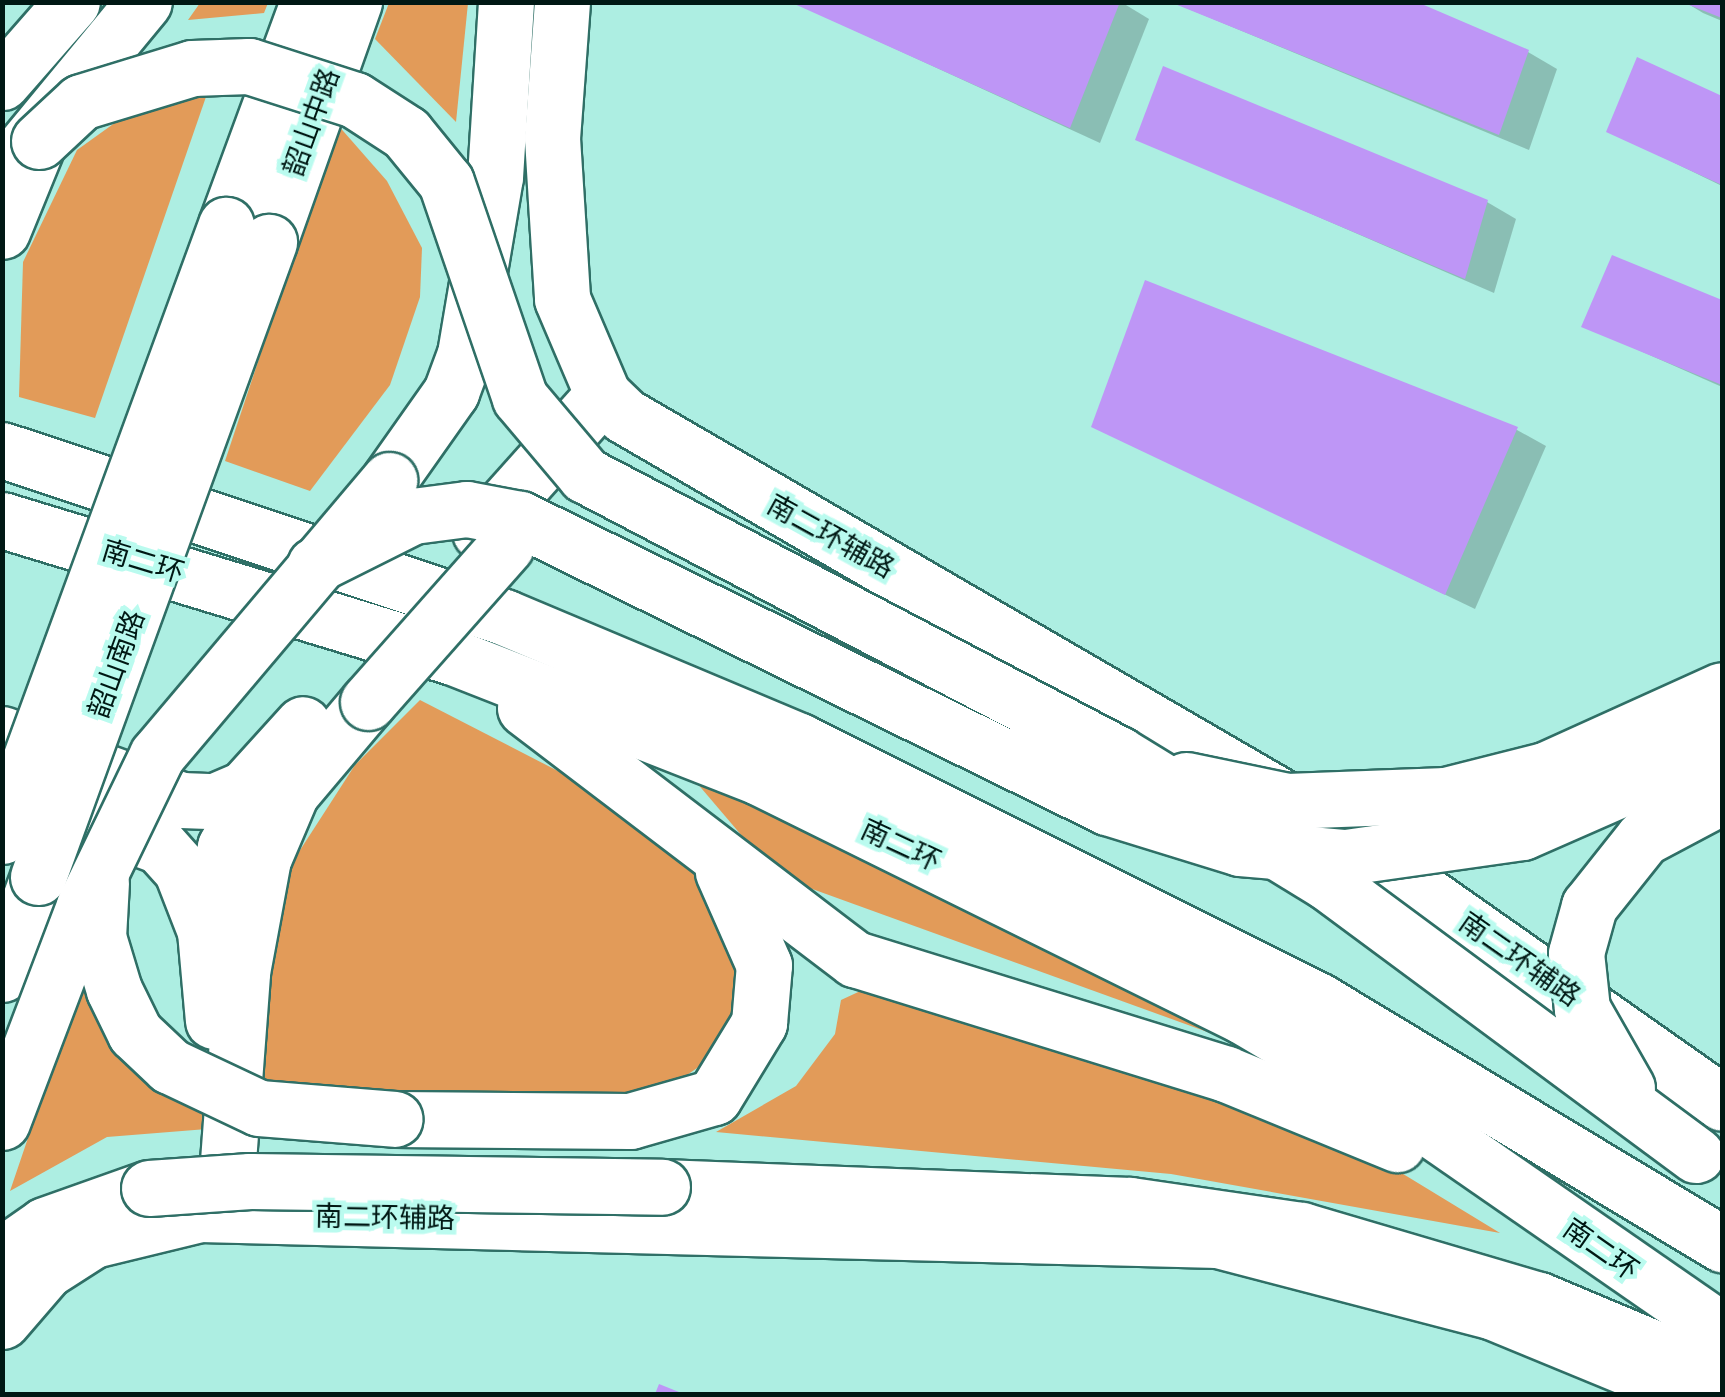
<!DOCTYPE html>
<html>
<head>
<meta charset="utf-8">
<style>
	body { margin:0 }
	#map { position:relative; width:1725px; height:1397px; overflow:hidden; background:#adeee2; font-family:"PT Sans Narrow","Noto Sans SC",sans-serif }
	div>[style] { position:absolute }
	.green>* { inset:0; background:#e29b59 }
	.shadow>* { inset:0; background:#0003 }
	.building>* { inset:0; background:#be96f6 }
	.roads { filter:drop-shadow(2px 0 #2f6f66) drop-shadow(-2px 0 #2f6f66) drop-shadow(0 2px #2f6f66) drop-shadow(0 -2px #2f6f66) }
	.tertiary>* { height:55px; margin:-27.5px; padding:0 27.5px; transform-origin:27.5px; border-radius:27.5px; background:#fff }
	.primary>* { height:55px; margin:-27.5px; padding:0 27.5px; transform-origin:27.5px; border-radius:27.5px; background:#fff }
	.trunk>* { height:55px; margin:-27.5px; padding:0 27.5px; transform-origin:27.5px; border-radius:27.5px; background:#fff }
	.bridges { filter:drop-shadow(2px 0 #2f6f66) drop-shadow(-2px 0 #2f6f66) drop-shadow(0 2px #2f6f66) drop-shadow(0 -2px #2f6f66) }
	.tertiary-bridge>* { height:55px; margin:-27.5px; padding:0 27.5px; transform-origin:27.5px; border-radius:27.5px; background:#fff }
	.primary-bridge>* { height:55px; margin:-27.5px; padding:0 27.5px; transform-origin:27.5px; border-radius:27.5px; background:#fff }
	.trunk-bridge>* { height:55px; margin:-27.5px; padding:0 27.5px; transform-origin:27.5px; border-radius:27.5px; background:#fff }
	span { translate:-50% -50%; white-space:nowrap; text-align:center; line-height:1.15; -webkit-text-stroke:9px #bafbef; paint-order:stroke }
	.street-label { font-size:28px; color:#001814 }
	.frame { position:absolute; inset:0; border:5px solid #001814; pointer-events:none }
</style>
</head>
<body>
<div id="map">
	<div class="green">
		<i style="clip-path:polygon(200px 3px,200px 2px,268px 3px,264px 13px,188px 20px)"></i>
		<i style="clip-path:polygon(389px 3px,468px 3px,456px 122px,375px 39px)"></i>
		<i style="clip-path:polygon(208px 91px,95px 418px,19px 397px,23px 262px,77px 150px,130px 112px)"></i>
		<i style="clip-path:polygon(337px 124px,387px 181px,422px 248px,420px 297px,390px 385px,310px 491px,225px 461px)"></i>
		<i style="clip-path:polygon(420px 700px,659px 823px,746px 921px,736px 1017px,710px 1059px,664px 1091px,592px 1118px,257px 1082px,284px 875px,355px 765px)"></i>
		<i style="clip-path:polygon(679px 762px,1271px 1055px,804px 886px,748px 843px)"></i>
		<i style="clip-path:polygon(882px 981px,1349px 1141px,1500px 1233px,1171px 1174px,716px 1132px,796px 1086px,835px 1034px,841px 1000px)"></i>
		<i style="clip-path:polygon(81px 982px,125px 1058px,167px 1096px,232px 1127px,107px 1137px,10px 1191px)"></i>
	</div>
	<div class="shadow">
		<i style="clip-path:polygon(793px 2px,1121px 2px,1149px 19px,1100px 143px)"></i>
		<i style="clip-path:polygon(1172px 2px,1528px 52px,1557px 69px,1529px 150px)"></i>
		<i style="clip-path:polygon(1685px 2px,1722px 2px,1722px 21px,1703px 13px)"></i>
		<i style="clip-path:polygon(1638px 61px,1722px 98px,1722px 186px,1609px 131px)"></i>
		<i style="clip-path:polygon(1138px 139px,1487px 202px,1516px 219px,1494px 293px)"></i>
		<i style="clip-path:polygon(1613px 258px,1722px 303px,1722px 387px,1584px 326px)"></i>
		<i style="clip-path:polygon(1094px 426px,1517px 430px,1546px 446px,1475px 609px)"></i>
	</div>
	<div class="building">
		<i style="clip-path:polygon(790px 2px,1120px 2px,1070px 128px)"></i>
		<i style="clip-path:polygon(1170px 2px,1417px 2px,1529px 50px,1499px 135px)"></i>
		<i style="clip-path:polygon(1684px 2px,1722px 2px,1722px 18px,1684px 3px)"></i>
		<i style="clip-path:polygon(1637px 57px,1722px 96px,1722px 185px,1606px 132px)"></i>
		<i style="clip-path:polygon(1163px 66px,1488px 200px,1465px 279px,1135px 140px)"></i>
		<i style="clip-path:polygon(1612px 255px,1722px 300px,1722px 385px,1581px 327px)"></i>
		<i style="clip-path:polygon(1145px 280px,1518px 427px,1445px 595px,1091px 427px)"></i>
		<i style="clip-path:polygon(659px 1384px,684px 1394px,655px 1394px)"></i>
	</div>
	<div class="roads">
		<div class="tertiary">
			<i style="left:562px;top:2px;width:136px;rotate:94.2deg"></i>
			<i style="left:552px;top:138px;width:161px;rotate:86.4deg"></i>
			<i style="left:562px;top:299px;width:104px;rotate:66.9deg"></i>
			<i style="left:603px;top:395px;width:30px;rotate:44deg"></i>
			<i style="left:625px;top:416px;width:800px;rotate:30.15deg"></i>
			<i style="left:1317px;top:818px;width:495px;rotate:35.1deg"></i>
			<i style="left:2px;top:82px;width:106px;rotate:-48.8deg"></i>
			<i style="left:480px;top:532px;width:166px;rotate:-48.2deg"></i>
			<i style="left:2px;top:734px;width:191px;rotate:20.2deg"></i>
			<i style="left:181px;top:800px;width:34px;rotate:2deg"></i>
			<i style="left:215px;top:801px;width:33px;rotate:-23deg"></i>
			<i style="left:245px;top:788px;width:86px;rotate:-47.8deg"></i>
			<i style="left:18px;top:794px;width:151px;rotate:20.1deg"></i>
			<i style="left:160px;top:846px;width:31px;rotate:48deg"></i>
			<i style="left:181px;top:869px;width:66px;rotate:68.8deg"></i>
			<i style="left:205px;top:931px;width:90px;rotate:84.9deg"></i>
			<i style="left:208px;top:936px;width:91px;rotate:-79.2deg"></i>
			<i style="left:225px;top:847px;width:88px;rotate:-61.4deg"></i>
			<i style="left:224px;top:1214px;width:243px;rotate:-85.7deg"></i>
			<i style="left:242px;top:972px;width:115px;rotate:-79.5deg"></i>
			<i style="left:263px;top:859px;width:72px;rotate:-67deg"></i>
			<i style="left:291px;top:793px;width:119px;rotate:-49.8deg"></i>
			<i style="left:2px;top:1321px;width:67px;rotate:-49.2deg"></i>
			<i style="left:46px;top:1270px;width:56px;rotate:-32.6deg"></i>
			<i style="left:93px;top:1240px;width:110px;rotate:-13.7deg"></i>
			<i style="left:200px;top:1214px;width:1018px;rotate:1.46deg"></i>
			<i style="left:1218px;top:1240px;width:282px;rotate:14.6deg"></i>
			<i style="left:1491px;top:1311px;width:217px;rotate:22.4deg"></i>
		</div>
		<div class="primary">
			<i style="left:226px;top:225px;width:238px;rotate:-69.8deg"></i>
			<i style="left:269px;top:242px;width:255px;rotate:-70.5deg"></i>
			<i style="left:2px;top:974px;width:103px;rotate:-69.6deg"></i>
		</div>
		<div class="trunk">
			<i style="left:2px;top:174px;width:223px;rotate:-50.5deg"></i>
			<i style="left:2px;top:231px;width:95px;rotate:-67.8deg"></i>
			<i style="left:2px;top:450px;width:529px;rotate:18.4deg"></i>
			<i style="left:504px;top:617px;width:320px;rotate:22.8deg"></i>
			<i style="left:799px;top:741px;width:581px;rotate:26.57deg"></i>
			<i style="left:1319px;top:1001px;width:471px;rotate:31.1deg"></i>
			<i style="left:389px;top:480px;width:108px;rotate:-54.8deg"></i>
			<i style="left:451px;top:392px;width:40px;rotate:-69.8deg"></i>
			<i style="left:465px;top:354px;width:180px;rotate:-80.4deg"></i>
			<i style="left:495px;top:177px;width:175px;rotate:-86.4deg"></i>
			<i style="left:2px;top:520px;width:471px;rotate:16.9deg"></i>
			<i style="left:453px;top:657px;width:329px;rotate:21.4deg"></i>
			<i style="left:759px;top:777px;width:540px;rotate:26.28deg"></i>
			<i style="left:1243px;top:1016px;width:193px;rotate:30.6deg"></i>
			<i style="left:1409px;top:1114px;width:381px;rotate:34.7deg"></i>
			<i style="left:525px;top:708px;width:415px;rotate:37.3deg"></i>
			<i style="left:855px;top:959px;width:388px;rotate:17.2deg"></i>
			<i style="left:1226px;top:1074px;width:185px;rotate:22.3deg"></i>
			<i style="left:395px;top:1119px;width:235px;rotate:0.5deg"></i>
			<i style="left:630px;top:1121px;width:87px;rotate:-15.9deg"></i>
			<i style="left:714px;top:1097px;width:87px;rotate:-58.7deg"></i>
			<i style="left:759px;top:1023px;width:58px;rotate:-85.1deg"></i>
			<i style="left:764px;top:965px;width:102px;rotate:-113.8deg"></i>
			<i style="left:662px;top:1187px;width:468px;rotate:2.2deg"></i>
			<i style="left:1130px;top:1205px;width:173px;rotate:8.3deg"></i>
			<i style="left:1301px;top:1230px;width:248px;rotate:16.4deg"></i>
			<i style="left:1539px;top:1300px;width:199px;rotate:22.8deg"></i>
			<i style="left:2px;top:1255px;width:52px;rotate:-34.9deg"></i>
			<i style="left:45px;top:1225px;width:110px;rotate:-19.6deg"></i>
		</div>
	</div>
	<div class="bridges">
		<div class="tertiary-bridge">
			<i style="left:368px;top:702px;width:208px;rotate:-48.5deg"></i>
		</div>
		<div class="primary-bridge">
			<i style="left:2px;top:836px;width:651px;rotate:-69.87deg"></i>
			<i style="left:38px;top:877px;width:676px;rotate:-70.01deg"></i>
		</div>
		<div class="trunk-bridge">
			<i style="left:39px;top:141px;width:57px;rotate:-42.9deg"></i>
			<i style="left:81px;top:102px;width:116px;rotate:-17deg"></i>
			<i style="left:192px;top:68px;width:57px;rotate:-2deg"></i>
			<i style="left:249px;top:66px;width:111px;rotate:17.8deg"></i>
			<i style="left:355px;top:100px;width:61px;rotate:32.9deg"></i>
			<i style="left:406px;top:133px;width:63px;rotate:50.8deg"></i>
			<i style="left:446px;top:182px;width:228px;rotate:71.1deg"></i>
			<i style="left:520px;top:398px;width:101px;rotate:49.8deg"></i>
			<i style="left:585px;top:475px;width:602px;rotate:27.63deg"></i>
			<i style="left:1118px;top:754px;width:245px;rotate:31.5deg"></i>
			<i style="left:1327px;top:882px;width:459px;rotate:36.5deg"></i>
			<i style="left:315px;top:565px;width:110px;rotate:-26.6deg"></i>
			<i style="left:413px;top:516px;width:54px;rotate:-7.4deg"></i>
			<i style="left:467px;top:509px;width:54px;rotate:10.7deg"></i>
			<i style="left:520px;top:519px;width:654px;rotate:26.13deg"></i>
			<i style="left:1107px;top:807px;width:139px;rotate:17.1deg"></i>
			<i style="left:1240px;top:848px;width:106px;rotate:4.9deg"></i>
			<i style="left:1346px;top:857px;width:178px;rotate:-8.1deg"></i>
			<i style="left:1522px;top:832px;width:219px;rotate:-23.7deg"></i>
			<i style="left:1186px;top:780px;width:103px;rotate:11.7deg"></i>
			<i style="left:1287px;top:801px;width:159px;rotate:-2.2deg"></i>
			<i style="left:1446px;top:795px;width:102px;rotate:-14.2deg"></i>
			<i style="left:1545px;top:770px;width:194px;rotate:-24.3deg"></i>
			<i style="left:101px;top:882px;width:55px;rotate:93.1deg"></i>
			<i style="left:98px;top:937px;width:55px;rotate:73.2deg"></i>
			<i style="left:114px;top:990px;width:48px;rotate:64deg"></i>
			<i style="left:135px;top:1033px;width:48px;rotate:43.3deg"></i>
			<i style="left:170px;top:1066px;width:98px;rotate:25.3deg"></i>
			<i style="left:259px;top:1108px;width:136px;rotate:4.6deg"></i>
			<i style="left:1627px;top:1088px;width:91px;rotate:-119.7deg"></i>
			<i style="left:1582px;top:1009px;width:56px;rotate:-96.1deg"></i>
			<i style="left:1576px;top:953px;width:49px;rotate:-74.5deg"></i>
			<i style="left:1589px;top:906px;width:87px;rotate:-51.5deg"></i>
			<i style="left:1643px;top:838px;width:89px;rotate:-28deg"></i>
			<i style="left:2px;top:1122px;width:231px;rotate:-69.2deg"></i>
			<i style="left:84px;top:906px;width:168px;rotate:-64.2deg"></i>
			<i style="left:157px;top:755px;width:360px;rotate:-49.8deg"></i>
			<i style="left:149px;top:1188px;width:101px;rotate:-4deg"></i>
			<i style="left:250px;top:1181px;width:412px;rotate:0.8deg"></i>
		</div>
	</div>
	<div class="street-label">
		<span style="left:311px;top:122px;rotate:-70deg">韶山中路</span>
		<span style="left:831px;top:536px;rotate:29deg">南二环辅路</span>
		<span style="left:143px;top:561px;rotate:17deg">南二环</span>
		<span style="left:116px;top:664px;rotate:-70deg">韶山南路</span>
		<span style="left:901px;top:845px;rotate:25deg">南二环</span>
		<span style="left:1520px;top:959px;rotate:35deg">南二环辅路</span>
		<span style="left:385px;top:1217px;rotate:1deg">南二环辅路</span>
		<span style="left:1601px;top:1249px;rotate:35deg">南二环</span>
	</div>
	<div class="frame"></div>
</div>
</body>
</html>
